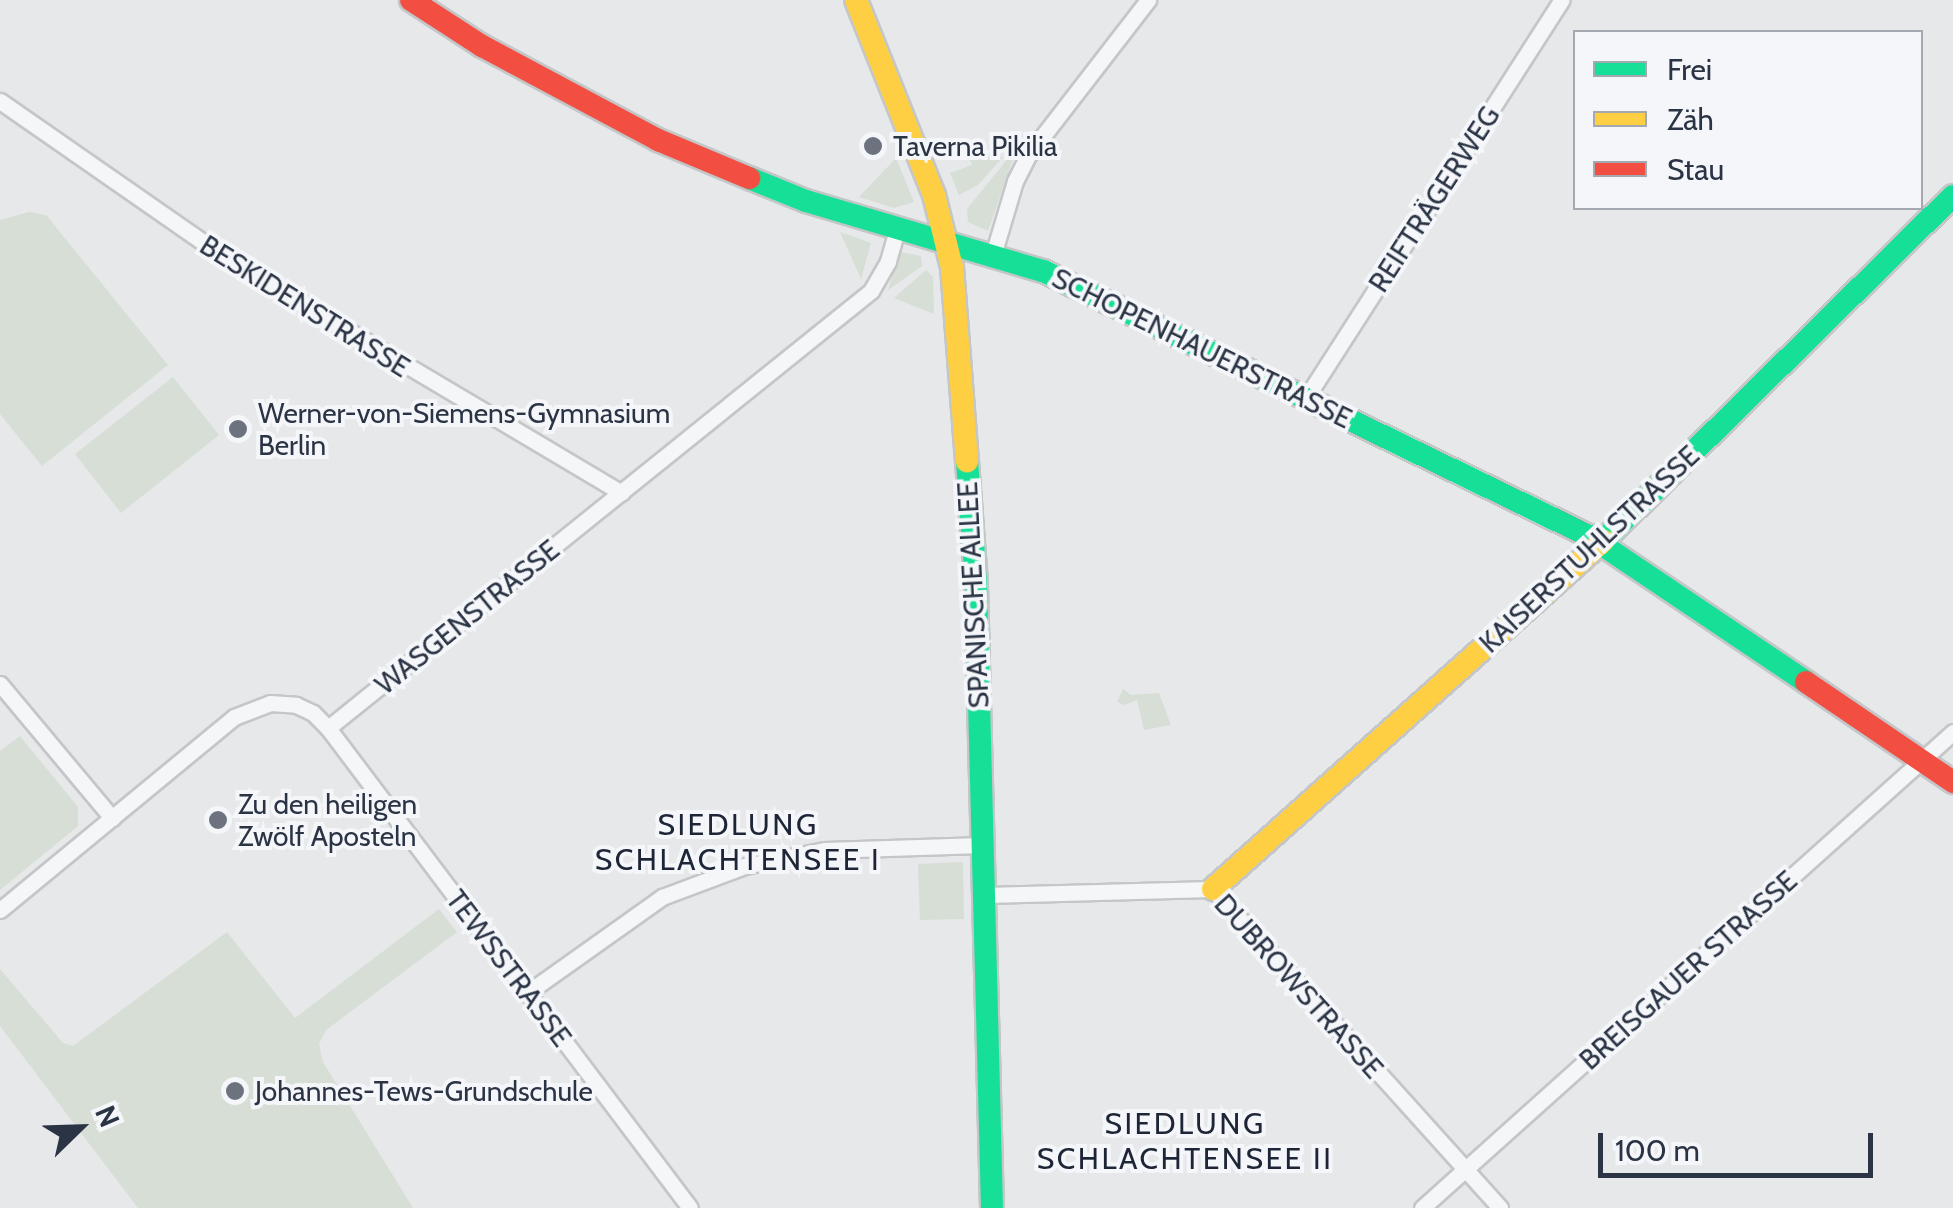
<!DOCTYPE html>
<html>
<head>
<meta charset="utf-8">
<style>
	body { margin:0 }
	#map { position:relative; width:1953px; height:1208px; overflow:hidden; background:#e6e8ea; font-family:Cabin,sans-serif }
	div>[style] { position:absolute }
	.green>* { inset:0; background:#d6ded6 }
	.roads { filter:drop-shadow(2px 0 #c4c6c8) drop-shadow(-2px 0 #c4c6c8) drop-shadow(0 2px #c4c6c8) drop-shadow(0 -2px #c4c6c8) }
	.street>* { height:15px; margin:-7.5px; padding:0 7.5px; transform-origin:7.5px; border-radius:7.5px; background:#f5f6f7 }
	.fast>* { height:22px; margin:-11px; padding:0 11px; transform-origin:11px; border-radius:11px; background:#16e098 }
	.slow>* { height:22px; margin:-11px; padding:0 11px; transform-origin:11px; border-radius:11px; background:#ffcf43 }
	.jam>* { height:22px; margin:-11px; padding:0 11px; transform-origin:11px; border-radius:11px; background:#f24e42 }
	.dots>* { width:28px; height:28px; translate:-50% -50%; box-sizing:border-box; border:5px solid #f4f6f9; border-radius:50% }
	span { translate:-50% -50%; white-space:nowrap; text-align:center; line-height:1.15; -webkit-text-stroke:8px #f4f6f9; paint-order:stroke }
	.poi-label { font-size:28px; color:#2b3445 }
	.left { translate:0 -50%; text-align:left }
	.street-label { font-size:28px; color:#2b3445 }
	.neighbourhood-label { font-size:30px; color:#1d2536; letter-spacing:2.5px }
	.legend { position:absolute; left:1573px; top:30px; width:350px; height:180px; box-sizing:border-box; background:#f4f6f9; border:2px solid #a4a8b1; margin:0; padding:12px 18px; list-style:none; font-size:30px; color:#2b3445 }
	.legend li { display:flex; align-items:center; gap:20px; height:50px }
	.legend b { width:50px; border:2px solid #a4a8b1 }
	.north { position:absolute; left:30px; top:1078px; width:100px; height:100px; -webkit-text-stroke:8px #f4f6f9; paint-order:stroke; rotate:67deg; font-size:28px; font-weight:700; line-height:40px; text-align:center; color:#2b3445 }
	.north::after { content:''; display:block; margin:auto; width:35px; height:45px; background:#2b3445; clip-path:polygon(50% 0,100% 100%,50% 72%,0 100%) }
	.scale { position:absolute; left:1598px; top:1133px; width:275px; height:45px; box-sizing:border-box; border:5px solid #2b3445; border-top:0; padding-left:12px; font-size:30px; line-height:35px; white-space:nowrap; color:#2b3445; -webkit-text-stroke:8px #f4f6f9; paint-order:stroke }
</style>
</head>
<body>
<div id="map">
	<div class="green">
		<i style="clip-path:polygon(965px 148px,1003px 157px,978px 185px,959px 195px,950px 173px,972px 165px)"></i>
		<i style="clip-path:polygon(1009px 157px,1013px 159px,988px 231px,968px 222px,967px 209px)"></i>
		<i style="clip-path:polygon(896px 158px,914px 202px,894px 208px,859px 197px)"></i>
		<i style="clip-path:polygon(29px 212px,46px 215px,168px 365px,42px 466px,0 414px,0 220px)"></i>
		<i style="clip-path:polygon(840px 232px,871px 243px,861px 279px)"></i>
		<i style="clip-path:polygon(900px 252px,921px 256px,922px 266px,888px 290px)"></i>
		<i style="clip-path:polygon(926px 270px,933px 277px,934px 314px,894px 298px)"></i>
		<i style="clip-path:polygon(173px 377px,219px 435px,121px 513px,75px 454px)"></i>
		<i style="clip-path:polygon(1123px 689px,1131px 695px,1159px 693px,1171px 725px,1144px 730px,1137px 700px,1125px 705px,1117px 702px)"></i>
		<i style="clip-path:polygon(20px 736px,78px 807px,78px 826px,0 890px,0 751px)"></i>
		<i style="clip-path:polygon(963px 862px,964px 919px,920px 920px,918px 864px)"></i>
		<i style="clip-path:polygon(439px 909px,457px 932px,326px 1030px,319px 1044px,323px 1062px,413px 1208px,138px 1208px,0 1026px,0 969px,63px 1043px,73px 1046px,227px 932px,295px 1018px)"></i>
	</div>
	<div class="roads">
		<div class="street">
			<i style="left:0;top:101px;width:275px;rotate:34.8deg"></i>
			<i style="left:226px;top:258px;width:460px;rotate:30.7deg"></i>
			<i style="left:993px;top:255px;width:77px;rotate:-73.4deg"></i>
			<i style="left:1015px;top:181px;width:30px;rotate:-63deg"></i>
			<i style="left:1029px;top:154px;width:195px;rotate:-52.3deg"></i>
			<i style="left:1306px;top:398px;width:473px;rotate:-57.3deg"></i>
			<i style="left:0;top:684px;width:175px;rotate:50.1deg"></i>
			<i style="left:328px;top:728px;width:697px;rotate:-38.83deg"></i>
			<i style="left:871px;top:291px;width:34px;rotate:-60deg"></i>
			<i style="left:888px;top:261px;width:32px;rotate:-74deg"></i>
			<i style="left:984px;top:895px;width:229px;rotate:-1.5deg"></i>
			<i style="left:1213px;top:889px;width:429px;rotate:48deg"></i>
			<i style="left:0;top:910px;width:303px;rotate:-39.5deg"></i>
			<i style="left:234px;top:717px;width:39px;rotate:-21deg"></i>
			<i style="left:270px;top:703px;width:26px;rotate:4deg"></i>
			<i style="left:296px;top:705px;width:19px;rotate:25deg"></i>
			<i style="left:313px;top:713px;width:21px;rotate:45deg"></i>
			<i style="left:328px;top:728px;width:601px;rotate:52.98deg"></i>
			<i style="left:527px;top:993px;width:166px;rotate:-35.4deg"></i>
			<i style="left:662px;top:897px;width:89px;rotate:-20.5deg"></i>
			<i style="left:745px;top:866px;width:82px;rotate:-11.3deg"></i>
			<i style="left:825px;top:850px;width:157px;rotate:-1.8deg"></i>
			<i style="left:1422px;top:1208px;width:713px;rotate:-41.87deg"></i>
		</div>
		<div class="fast">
			<i style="left:749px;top:178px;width:61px;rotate:22deg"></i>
			<i style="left:806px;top:201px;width:247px;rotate:16.5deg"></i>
			<i style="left:1043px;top:271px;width:607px;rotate:25.89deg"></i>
			<i style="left:1589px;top:536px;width:262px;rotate:33.9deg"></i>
			<i style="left:967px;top:461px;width:124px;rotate:85.8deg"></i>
			<i style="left:976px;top:585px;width:623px;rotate:88.53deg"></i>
			<i style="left:1603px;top:541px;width:491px;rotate:-44.6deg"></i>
		</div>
		<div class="slow">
			<i style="left:856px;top:0;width:210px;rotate:68.2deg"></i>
			<i style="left:934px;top:195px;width:74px;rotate:76deg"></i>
			<i style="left:952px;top:267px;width:195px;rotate:85.6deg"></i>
			<i style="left:1213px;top:889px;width:523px;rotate:-41.74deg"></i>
		</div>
		<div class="jam">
			<i style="left:411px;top:0;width:85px;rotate:32.9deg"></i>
			<i style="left:482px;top:46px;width:200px;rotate:28.1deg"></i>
			<i style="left:658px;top:140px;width:99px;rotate:22.7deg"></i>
			<i style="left:1806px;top:682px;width:178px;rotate:34.2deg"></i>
		</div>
	</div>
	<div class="dots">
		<i style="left:873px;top:146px;background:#6c737f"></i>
		<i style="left:238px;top:429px;background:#6c737f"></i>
		<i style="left:218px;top:820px;background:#6c737f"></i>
		<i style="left:235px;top:1091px;background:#6c737f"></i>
	</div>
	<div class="poi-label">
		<span class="left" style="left:893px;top:146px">Taverna Pikilia</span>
		<span class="left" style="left:258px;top:429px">Werner-von-Siemens-Gymnasium<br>Berlin</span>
		<span class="left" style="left:238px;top:820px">Zu den heiligen<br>Zwölf Aposteln</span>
		<span class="left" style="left:255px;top:1091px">Johannes-Tews-Grundschule</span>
	</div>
	<div class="street-label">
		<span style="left:1434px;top:199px;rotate:-57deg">REIFTRÄGERWEG</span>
		<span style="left:305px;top:306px;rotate:32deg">BESKIDENSTRASSE</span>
		<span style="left:1202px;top:348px;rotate:26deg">SCHOPENHAUERSTRASSE</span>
		<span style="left:1589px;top:549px;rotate:-43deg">KAISERSTUHLSTRASSE</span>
		<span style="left:973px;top:595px;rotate:-93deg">SPANISCHE ALLEE</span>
		<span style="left:467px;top:617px;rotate:-39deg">WASGENSTRASSE</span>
		<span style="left:509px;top:968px;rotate:53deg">TEWSSTRASSE</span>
		<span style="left:1688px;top:970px;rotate:-42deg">BREISGAUER STRASSE</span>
		<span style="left:1299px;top:986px;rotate:48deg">DUBROWSTRASSE</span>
	</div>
	<div class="neighbourhood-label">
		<span style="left:738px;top:842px">SIEDLUNG<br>SCHLACHTENSEE I</span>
		<span style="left:1185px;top:1141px">SIEDLUNG<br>SCHLACHTENSEE II</span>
	</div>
	<ul class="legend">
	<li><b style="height:12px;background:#16e098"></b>Frei</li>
	<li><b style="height:12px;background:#ffcf43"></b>Zäh</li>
	<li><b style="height:12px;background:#f24e42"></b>Stau</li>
	</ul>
	<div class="north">N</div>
	<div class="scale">100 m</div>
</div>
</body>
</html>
